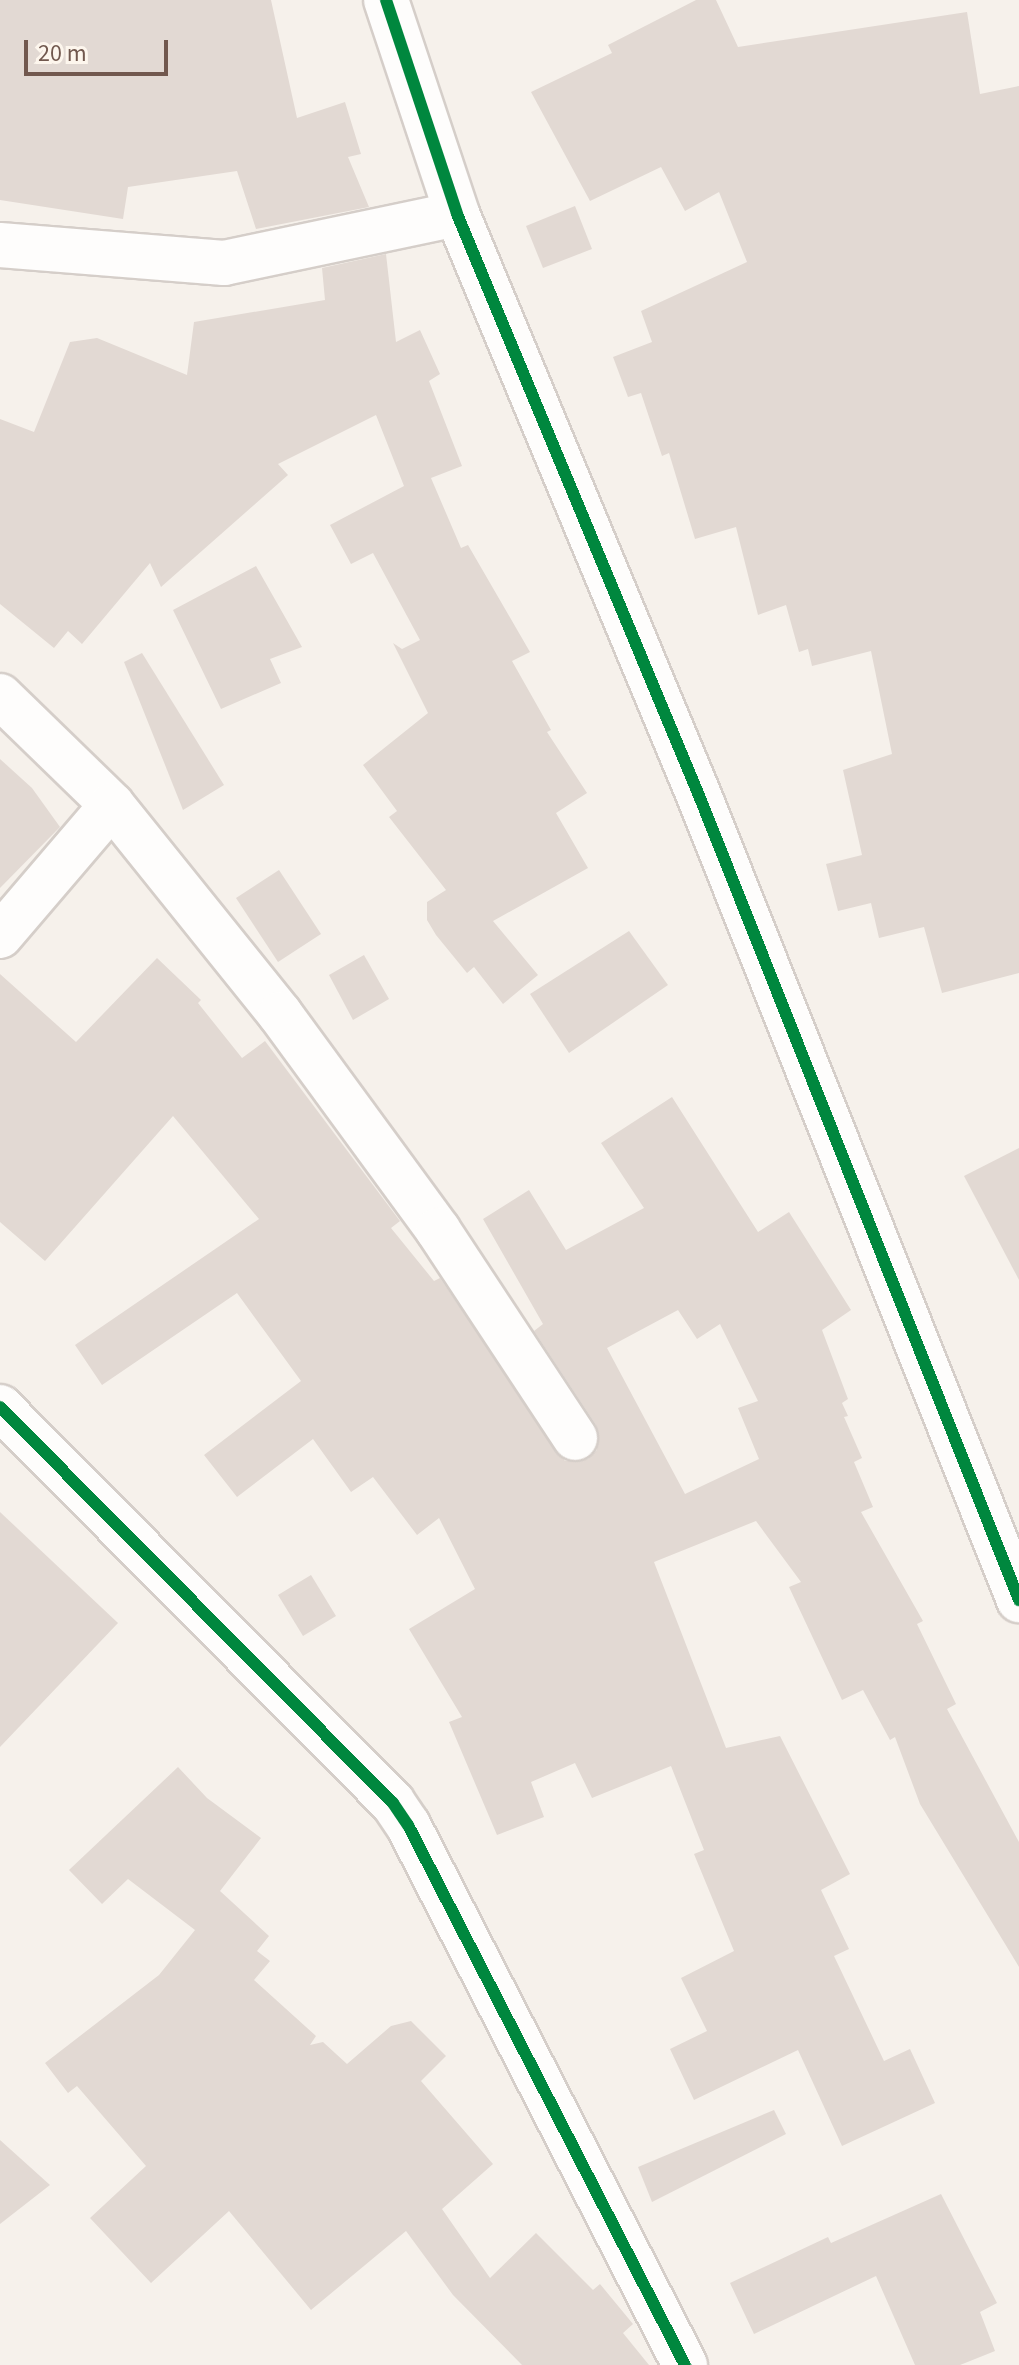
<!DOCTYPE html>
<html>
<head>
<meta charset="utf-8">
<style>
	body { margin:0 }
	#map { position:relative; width:1019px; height:2365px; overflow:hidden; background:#f6f1eb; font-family:"Source Sans 3",sans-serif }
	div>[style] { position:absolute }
	.building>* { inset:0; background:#e2d9d3 }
	.roads { filter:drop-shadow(2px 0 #d5cec9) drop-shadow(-2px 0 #d5cec9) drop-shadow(0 2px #d5cec9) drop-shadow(0 -2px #d5cec9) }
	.minor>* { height:44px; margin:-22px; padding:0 22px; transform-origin:22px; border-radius:22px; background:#fefdfc }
	.cycleway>* { height:12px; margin:-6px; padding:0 6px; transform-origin:6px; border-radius:6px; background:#00873e }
	span { translate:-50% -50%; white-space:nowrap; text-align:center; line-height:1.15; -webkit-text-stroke:7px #fdf6ed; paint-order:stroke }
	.scale { position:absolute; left:24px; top:40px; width:144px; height:36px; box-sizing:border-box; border:4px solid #71584e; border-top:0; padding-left:10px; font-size:24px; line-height:28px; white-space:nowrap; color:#71584e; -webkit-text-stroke:6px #fdf6ed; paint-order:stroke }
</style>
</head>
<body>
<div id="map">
	<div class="building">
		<i style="clip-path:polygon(0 0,271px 0,297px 118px,345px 102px,361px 154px,348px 157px,369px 207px,256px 229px,237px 171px,128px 187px,123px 219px,0 200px)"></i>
		<i style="clip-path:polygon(696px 0,716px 0,738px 47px,967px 12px,980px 94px,1019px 86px,1019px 973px,942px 993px,924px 927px,879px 938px,871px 903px,838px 911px,826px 864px,862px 855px,843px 770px,892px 754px,871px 651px,812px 666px,808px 649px,799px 652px,786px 605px,758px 615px,736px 527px,695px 539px,669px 453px,662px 456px,641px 393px,628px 397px,613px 357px,652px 342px,641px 311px,747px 262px,719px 192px,685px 211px,661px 167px,590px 201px,531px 92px,612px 53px,608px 45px)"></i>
		<i style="clip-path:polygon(575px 206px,592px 249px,543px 268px,526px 226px)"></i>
		<i style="clip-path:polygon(386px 254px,396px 342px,420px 330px,440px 374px,429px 381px,462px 466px,431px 478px,461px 548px,468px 545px,530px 652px,512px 661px,551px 730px,547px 732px,587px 793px,556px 813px,588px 868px,493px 921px,538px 975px,503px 1004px,474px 967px,467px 973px,436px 935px,427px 920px,427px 902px,446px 890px,389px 817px,397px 811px,363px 765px,428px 713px,393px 643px,402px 649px,420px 640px,373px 553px,351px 564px,330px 525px,404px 486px,376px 415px,278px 464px,288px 475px,161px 587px,150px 563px,82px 644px,68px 631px,54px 648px,0 604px,0 419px,34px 432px,70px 342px,97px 338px,187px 375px,194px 322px,325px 300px,322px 268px)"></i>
		<i style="clip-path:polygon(256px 566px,302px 647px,270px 659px,281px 683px,221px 709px,173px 610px)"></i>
		<i style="clip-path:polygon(142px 653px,224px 785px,183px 810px,124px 662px)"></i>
		<i style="clip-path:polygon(0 759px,32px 788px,60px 827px,0 888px)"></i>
		<i style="clip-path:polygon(279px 870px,321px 934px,278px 962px,236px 898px)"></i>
		<i style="clip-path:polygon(629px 931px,668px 985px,569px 1053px,530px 994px)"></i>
		<i style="clip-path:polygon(364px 955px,389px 999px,353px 1020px,329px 975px)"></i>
		<i style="clip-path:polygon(evenodd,157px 958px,201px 1000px,198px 1003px,242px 1058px,265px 1041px,400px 1221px,391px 1228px,434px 1281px,440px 1278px,565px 1461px,588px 1459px,597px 1450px,596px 1425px,534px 1331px,543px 1324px,483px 1219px,529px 1190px,566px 1250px,644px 1208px,601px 1143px,672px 1097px,758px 1232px,789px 1212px,851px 1310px,822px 1330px,848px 1399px,842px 1403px,848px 1416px,844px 1417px,862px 1458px,854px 1462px,873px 1507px,861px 1512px,923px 1621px,917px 1624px,956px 1704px,947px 1709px,1019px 1842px,1019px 1967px,920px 1804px,895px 1737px,890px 1740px,863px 1690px,842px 1700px,789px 1587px,801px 1582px,756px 1521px,654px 1562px,726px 1748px,780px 1736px,850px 1874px,821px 1890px,849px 1949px,834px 1956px,884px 2061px,910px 2049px,935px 2103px,842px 2146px,798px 2050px,694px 2100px,670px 2049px,707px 2031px,681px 1978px,734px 1951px,694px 1854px,704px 1850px,671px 1766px,592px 1798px,575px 1763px,531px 1782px,544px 1817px,497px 1835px,449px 1722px,462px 1717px,409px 1629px,475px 1589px,439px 1518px,417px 1535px,373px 1477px,351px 1492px,313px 1439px,237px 1497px,204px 1455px,301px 1381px,237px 1293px,102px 1385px,75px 1345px,259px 1219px,173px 1116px,45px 1261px,0 1222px,0 974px,76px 1042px,157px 958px,678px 1310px,697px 1339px,720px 1324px,758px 1401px,738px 1408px,759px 1459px,685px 1494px,607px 1348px,678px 1310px)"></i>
		<i style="clip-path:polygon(1019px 1148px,1019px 1280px,964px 1176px)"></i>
		<i style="clip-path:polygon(0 1512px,118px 1623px,0 1747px)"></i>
		<i style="clip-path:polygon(311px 1575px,336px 1616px,303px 1636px,278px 1595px)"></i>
		<i style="clip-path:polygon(178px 1767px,207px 1798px,261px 1838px,220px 1891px,269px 1936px,257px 1951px,270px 1961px,254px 1980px,316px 2036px,310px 2045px,323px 2042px,347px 2064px,391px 2026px,411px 2021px,446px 2056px,421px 2081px,493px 2164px,442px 2209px,490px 2278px,536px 2233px,593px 2290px,600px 2284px,633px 2324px,623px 2333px,649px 2365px,522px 2365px,453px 2295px,406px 2231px,311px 2310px,229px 2211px,151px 2283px,90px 2218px,146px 2166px,77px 2086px,68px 2093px,45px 2063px,159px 1975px,195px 1930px,128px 1879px,102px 1904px,69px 1870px)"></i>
		<i style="clip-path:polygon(774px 2110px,786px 2134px,652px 2202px,638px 2167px)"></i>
		<i style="clip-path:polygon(0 2140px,50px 2185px,0 2224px)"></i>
		<i style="clip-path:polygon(941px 2194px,997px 2303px,980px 2312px,995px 2351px,960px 2365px,915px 2365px,876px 2276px,754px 2334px,730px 2283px,828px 2237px,831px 2243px)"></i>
	</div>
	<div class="roads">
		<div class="minor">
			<i style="left:386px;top:0;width:225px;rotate:71.6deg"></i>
			<i style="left:457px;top:214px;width:638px;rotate:67.41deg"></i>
			<i style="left:702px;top:803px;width:858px;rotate:68.31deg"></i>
			<i style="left:0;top:245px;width:225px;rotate:4.6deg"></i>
			<i style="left:224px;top:263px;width:238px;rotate:-11.9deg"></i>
			<i style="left:0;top:696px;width:156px;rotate:44.2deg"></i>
			<i style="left:112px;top:805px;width:268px;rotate:51.2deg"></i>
			<i style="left:280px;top:1014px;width:268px;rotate:53.8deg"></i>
			<i style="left:438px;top:1230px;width:249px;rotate:56.6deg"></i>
			<i style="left:0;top:936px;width:172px;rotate:-49.5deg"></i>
			<i style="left:0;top:1407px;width:558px;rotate:45.22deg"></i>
			<i style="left:393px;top:1803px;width:27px;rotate:56deg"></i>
			<i style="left:408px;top:1825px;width:607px;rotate:62.84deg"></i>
		</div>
	</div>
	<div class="cycleway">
		<i style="left:386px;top:0;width:225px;rotate:71.6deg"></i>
		<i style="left:457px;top:214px;width:638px;rotate:67.41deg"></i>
		<i style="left:702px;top:803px;width:858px;rotate:68.31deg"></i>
		<i style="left:0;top:1407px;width:558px;rotate:45.22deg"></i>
		<i style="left:393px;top:1803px;width:27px;rotate:56deg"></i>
		<i style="left:408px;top:1825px;width:607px;rotate:62.84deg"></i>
	</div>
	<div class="scale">20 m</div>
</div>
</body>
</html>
